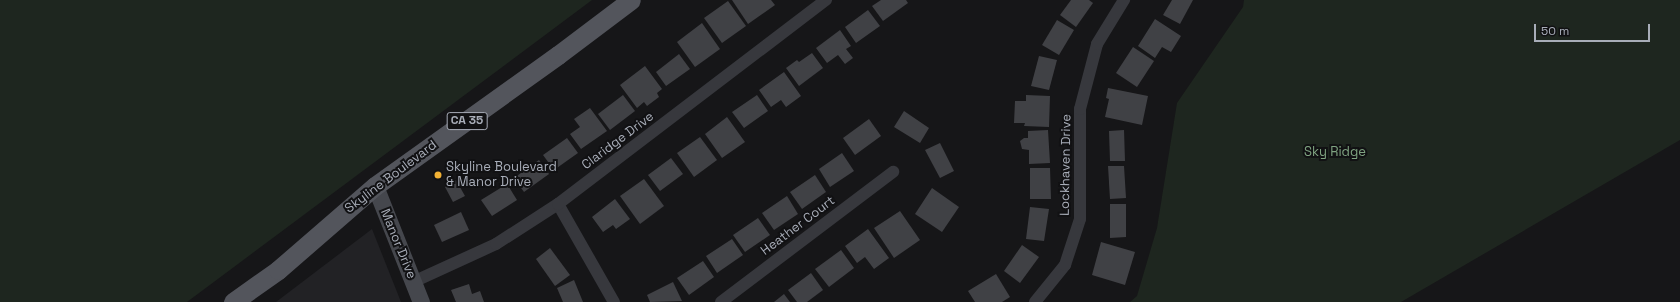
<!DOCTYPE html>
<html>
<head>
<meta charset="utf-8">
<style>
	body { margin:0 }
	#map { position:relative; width:1680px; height:302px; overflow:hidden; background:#161618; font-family:"Space Grotesk",sans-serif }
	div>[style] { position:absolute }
	.built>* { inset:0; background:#222225 }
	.green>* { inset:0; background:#1e261f }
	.building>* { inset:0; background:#404145 }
	.street>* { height:12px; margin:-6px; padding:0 6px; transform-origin:6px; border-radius:6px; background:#37383d }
	.secondary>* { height:17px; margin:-8.5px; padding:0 8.5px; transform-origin:8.5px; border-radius:8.5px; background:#45474d }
	.primary>* { height:19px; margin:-9.5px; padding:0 9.5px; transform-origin:9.5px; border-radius:9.5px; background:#53555c }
	.dots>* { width:11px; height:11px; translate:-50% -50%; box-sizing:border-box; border:2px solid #111113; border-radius:50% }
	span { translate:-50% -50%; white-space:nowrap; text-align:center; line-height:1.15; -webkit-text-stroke:4px #111113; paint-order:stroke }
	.shield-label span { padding:1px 3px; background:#111113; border:1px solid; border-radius:3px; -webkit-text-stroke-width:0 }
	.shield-label { font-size:12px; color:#a8adb8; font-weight:700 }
	.street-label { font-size:13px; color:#a8adb8 }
	.park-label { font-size:13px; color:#7fa381 }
	.poi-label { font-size:13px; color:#a8adb8 }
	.left { translate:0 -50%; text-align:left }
	.scale { position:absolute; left:1534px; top:24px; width:116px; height:18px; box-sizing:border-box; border:2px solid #a8adb8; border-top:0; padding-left:5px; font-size:12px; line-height:14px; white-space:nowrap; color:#a8adb8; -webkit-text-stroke:3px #111113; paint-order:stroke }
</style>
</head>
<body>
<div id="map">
	<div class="built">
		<i style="clip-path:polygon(372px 229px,401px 302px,276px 302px)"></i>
	</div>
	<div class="green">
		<i style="clip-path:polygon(0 0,592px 0,187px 302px,0 302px)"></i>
		<i style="clip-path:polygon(1244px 0,1680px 0,1680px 140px,1401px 302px,1130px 302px,1137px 296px,1157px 228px,1177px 103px,1243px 7px)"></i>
	</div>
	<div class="building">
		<i style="clip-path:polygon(732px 0,771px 0,775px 5px,748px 24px)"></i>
		<i style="clip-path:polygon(881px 0,906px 0,908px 3px,883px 21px,872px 6px)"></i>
		<i style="clip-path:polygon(1071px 0,1089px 0,1093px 3px,1076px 27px,1060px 15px)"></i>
		<i style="clip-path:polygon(1172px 0,1193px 0,1180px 24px,1163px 15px)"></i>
		<i style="clip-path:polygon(728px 1px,746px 26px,722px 43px,704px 18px)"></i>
		<i style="clip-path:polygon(868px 10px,880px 26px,856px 43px,845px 27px)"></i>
		<i style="clip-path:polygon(1155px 19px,1181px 36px,1171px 52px,1162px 47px,1155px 58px,1138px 46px)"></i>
		<i style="clip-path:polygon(1057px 20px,1074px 30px,1059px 55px,1042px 45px)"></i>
		<i style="clip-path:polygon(702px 23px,720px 49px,695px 67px,677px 42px)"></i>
		<i style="clip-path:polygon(840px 30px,851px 46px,846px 49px,853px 58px,845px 64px,838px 55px,827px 63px,816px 48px)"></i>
		<i style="clip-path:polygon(1133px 47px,1154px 61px,1137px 87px,1116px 73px)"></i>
		<i style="clip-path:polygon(812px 53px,823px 68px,799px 86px,786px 68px,797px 60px,799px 62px)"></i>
		<i style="clip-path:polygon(679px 54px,690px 69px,666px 86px,656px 72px)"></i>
		<i style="clip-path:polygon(1039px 56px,1057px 60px,1049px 90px,1031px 86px)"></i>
		<i style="clip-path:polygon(645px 66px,662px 89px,657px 93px,659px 97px,647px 106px,644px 102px,637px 108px,620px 85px)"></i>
		<i style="clip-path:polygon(784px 72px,801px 96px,786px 107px,781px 100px,771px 107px,759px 90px)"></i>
		<i style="clip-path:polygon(1108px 88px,1148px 96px,1142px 125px,1105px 117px,1109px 99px,1106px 98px)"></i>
		<i style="clip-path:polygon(623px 95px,635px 111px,610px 130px,598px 114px)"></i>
		<i style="clip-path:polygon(757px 95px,768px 111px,744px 128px,732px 112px)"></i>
		<i style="clip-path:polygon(1026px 95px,1050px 96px,1049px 127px,1024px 126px,1025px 123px,1014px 123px,1015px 101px,1026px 101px)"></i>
		<i style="clip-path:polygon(590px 108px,607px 131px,581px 149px,570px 134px,580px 127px,574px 119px)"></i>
		<i style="clip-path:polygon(904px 111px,929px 128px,920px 143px,894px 127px)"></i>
		<i style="clip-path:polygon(727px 117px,745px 142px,722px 158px,705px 134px)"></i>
		<i style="clip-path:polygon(869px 119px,881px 136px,855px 155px,843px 138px)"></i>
		<i style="clip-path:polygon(1048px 130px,1050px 163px,1029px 164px,1029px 150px,1022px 149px,1020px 141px,1024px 138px,1028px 138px,1028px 131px)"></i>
		<i style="clip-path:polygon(1124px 130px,1125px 161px,1110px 161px,1109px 131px)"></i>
		<i style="clip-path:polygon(700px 137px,717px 160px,694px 177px,677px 153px)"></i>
		<i style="clip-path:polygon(567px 138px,578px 153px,554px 170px,543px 155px)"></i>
		<i style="clip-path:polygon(940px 143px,954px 171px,940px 178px,925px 150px)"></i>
		<i style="clip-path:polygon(842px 153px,854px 171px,830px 187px,819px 169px)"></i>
		<i style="clip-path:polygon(671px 158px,683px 174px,660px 191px,648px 175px)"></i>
		<i style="clip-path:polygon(539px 160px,549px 174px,524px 192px,514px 178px)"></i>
		<i style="clip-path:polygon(1108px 166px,1124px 166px,1126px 198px,1110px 199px)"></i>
		<i style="clip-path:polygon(1030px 168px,1050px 168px,1051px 199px,1030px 199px)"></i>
		<i style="clip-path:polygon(815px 175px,826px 192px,802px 209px,790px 192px)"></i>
		<i style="clip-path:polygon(644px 179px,664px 206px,640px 224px,620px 196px)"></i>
		<i style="clip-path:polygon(456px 180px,465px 196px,453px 202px,445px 187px)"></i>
		<i style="clip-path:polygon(507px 184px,517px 200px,492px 216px,481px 200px)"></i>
		<i style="clip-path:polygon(932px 188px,959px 207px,942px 232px,915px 214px)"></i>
		<i style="clip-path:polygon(787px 196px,798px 214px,774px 230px,762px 213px)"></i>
		<i style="clip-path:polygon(615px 199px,630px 219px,616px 229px,613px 225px,603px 232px,592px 217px)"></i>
		<i style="clip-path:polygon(1110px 204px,1126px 204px,1126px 237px,1110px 238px)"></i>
		<i style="clip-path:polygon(1030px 207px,1049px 209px,1044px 241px,1026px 239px)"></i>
		<i style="clip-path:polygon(900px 211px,920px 240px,894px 258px,874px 228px)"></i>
		<i style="clip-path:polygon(461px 212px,469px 230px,442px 242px,434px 225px)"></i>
		<i style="clip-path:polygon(758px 218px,770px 235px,745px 252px,733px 235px)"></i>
		<i style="clip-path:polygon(868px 229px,889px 258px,874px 269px,865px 257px,857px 263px,845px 246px)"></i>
		<i style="clip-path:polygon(732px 239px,743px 255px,717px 273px,706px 256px)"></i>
		<i style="clip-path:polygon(1101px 242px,1135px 252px,1125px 285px,1092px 275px)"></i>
		<i style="clip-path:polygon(1022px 245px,1039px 257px,1020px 283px,1004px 271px)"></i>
		<i style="clip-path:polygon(550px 248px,570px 275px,555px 286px,536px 259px)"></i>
		<i style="clip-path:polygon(841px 250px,854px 268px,829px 287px,815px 269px)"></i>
		<i style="clip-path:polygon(703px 261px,714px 277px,689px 295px,677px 278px)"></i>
		<i style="clip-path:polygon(811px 273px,823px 290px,807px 302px,797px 302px,788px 290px)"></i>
		<i style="clip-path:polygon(996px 274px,1010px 297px,1002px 302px,975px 302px,968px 291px)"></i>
		<i style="clip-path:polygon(574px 280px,583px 302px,563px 302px,557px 288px)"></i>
		<i style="clip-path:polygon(673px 282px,682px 301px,650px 302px,647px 295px)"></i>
		<i style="clip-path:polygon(469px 284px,472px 294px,480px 291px,484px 302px,456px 302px,451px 290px)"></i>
		<i style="clip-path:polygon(784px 294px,790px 302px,774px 302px)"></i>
	</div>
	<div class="street">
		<i style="left:558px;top:204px;width:113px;rotate:60.3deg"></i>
		<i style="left:413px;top:282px;width:91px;rotate:-24.6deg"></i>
		<i style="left:496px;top:244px;width:74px;rotate:-32.8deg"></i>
		<i style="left:558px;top:204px;width:337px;rotate:-37.3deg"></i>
		<i style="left:721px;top:302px;width:216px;rotate:-37.1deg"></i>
		<i style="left:1035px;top:302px;width:48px;rotate:-51deg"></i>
		<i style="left:1065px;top:265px;width:48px;rotate:-71.9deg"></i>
		<i style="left:1080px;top:219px;width:110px;rotate:-90deg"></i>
		<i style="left:1080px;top:109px;width:67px;rotate:-75.3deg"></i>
		<i style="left:1097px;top:44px;width:52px;rotate:-58.5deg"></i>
	</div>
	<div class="secondary">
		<i style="left:375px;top:186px;width:125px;rotate:68.4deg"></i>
	</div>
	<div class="primary">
		<i style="left:233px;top:302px;width:55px;rotate:-35.4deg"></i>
		<i style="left:278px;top:270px;width:128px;rotate:-40.9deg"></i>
		<i style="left:375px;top:186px;width:225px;rotate:-35.6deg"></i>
		<i style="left:558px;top:55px;width:91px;rotate:-37deg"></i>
	</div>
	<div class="dots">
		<i style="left:438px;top:175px;background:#f2b134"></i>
	</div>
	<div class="shield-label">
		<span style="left:467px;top:121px">CA 35</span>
	</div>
	<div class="street-label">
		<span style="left:618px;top:141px;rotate:-37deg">Claridge Drive</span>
		<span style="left:1066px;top:165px;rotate:-89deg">Lockhaven Drive</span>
		<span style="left:391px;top:177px;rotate:-37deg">Skyline Boulevard</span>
		<span style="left:798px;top:226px;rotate:-37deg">Heather Court</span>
		<span style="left:398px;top:244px;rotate:68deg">Manor Drive</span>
	</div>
	<div class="park-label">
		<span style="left:1335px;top:152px">Sky Ridge</span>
	</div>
	<div class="poi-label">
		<span class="left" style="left:446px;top:175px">Skyline Boulevard<br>&amp; Manor Drive</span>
	</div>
	<div class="scale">50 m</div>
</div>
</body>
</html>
